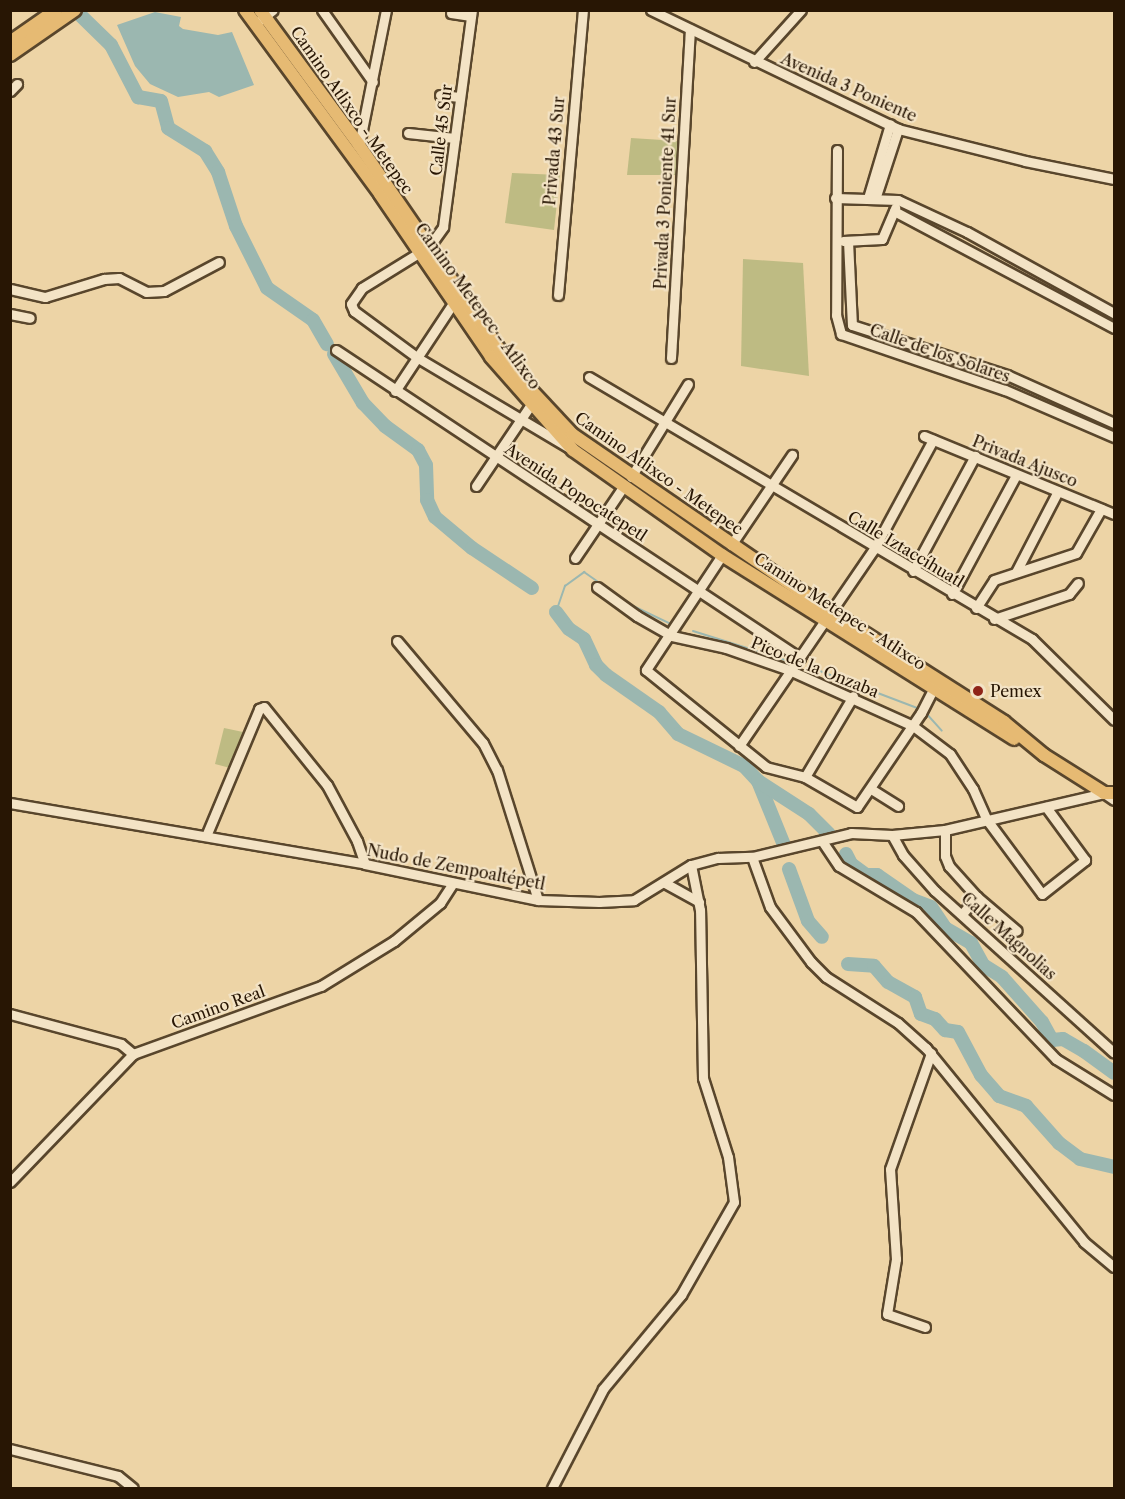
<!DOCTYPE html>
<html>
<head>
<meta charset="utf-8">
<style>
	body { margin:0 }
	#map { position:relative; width:1125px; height:1499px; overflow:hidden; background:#edd4a6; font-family:"Libre Caslon Text",serif }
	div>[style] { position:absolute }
	.green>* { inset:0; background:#bebb83 }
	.water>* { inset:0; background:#9bb7b0 }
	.stream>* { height:2px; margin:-1px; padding:0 1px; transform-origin:1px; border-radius:1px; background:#9bb7b0 }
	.river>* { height:14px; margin:-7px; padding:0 7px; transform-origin:7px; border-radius:7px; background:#9bb7b0 }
	.roads { filter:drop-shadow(2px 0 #59462c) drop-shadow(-2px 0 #59462c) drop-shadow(0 2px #59462c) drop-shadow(0 -2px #59462c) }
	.minor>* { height:9px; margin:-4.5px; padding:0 4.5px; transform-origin:4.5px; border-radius:4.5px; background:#f3e3c5 }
	.major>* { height:12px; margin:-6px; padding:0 6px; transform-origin:6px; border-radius:6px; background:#e6ba73 }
	.dots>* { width:16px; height:16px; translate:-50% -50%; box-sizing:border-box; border:3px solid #f3e3c5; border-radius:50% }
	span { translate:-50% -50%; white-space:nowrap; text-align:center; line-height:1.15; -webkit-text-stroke:4.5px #f3e3c5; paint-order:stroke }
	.street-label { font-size:16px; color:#281604 }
	.poi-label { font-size:16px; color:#281604 }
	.left { translate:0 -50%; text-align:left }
	.frame { position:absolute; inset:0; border:12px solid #281604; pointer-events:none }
</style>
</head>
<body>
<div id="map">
	<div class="green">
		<i style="clip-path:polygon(631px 138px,678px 141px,676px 175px,627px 175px)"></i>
		<i style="clip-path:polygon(512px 173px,560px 175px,554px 230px,505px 223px)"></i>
		<i style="clip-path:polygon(743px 259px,803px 263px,809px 376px,741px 366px)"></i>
		<i style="clip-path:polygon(224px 728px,243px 732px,234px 769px,215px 764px)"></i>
	</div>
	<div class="water">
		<i style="clip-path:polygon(155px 12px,181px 17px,179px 26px,183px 29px,218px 35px,232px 32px,254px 85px,219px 97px,209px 92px,178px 97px,150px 84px,135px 66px,117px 25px)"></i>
	</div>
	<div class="stream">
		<i style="left:556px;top:612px;width:28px;rotate:-71deg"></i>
		<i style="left:565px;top:586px;width:24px;rotate:-36deg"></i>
		<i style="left:584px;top:572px;width:57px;rotate:35.1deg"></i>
		<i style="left:631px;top:605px;width:44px;rotate:25.4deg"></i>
		<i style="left:693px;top:631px;width:100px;rotate:17.5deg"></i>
		<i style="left:812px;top:668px;width:116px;rotate:20.8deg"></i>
		<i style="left:925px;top:712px;width:25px;rotate:48deg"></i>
	</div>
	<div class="river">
		<i style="left:75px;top:10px;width:50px;rotate:44.2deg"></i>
		<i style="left:111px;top:45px;width:59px;rotate:62.6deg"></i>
		<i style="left:138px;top:97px;width:23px;rotate:10deg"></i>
		<i style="left:161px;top:101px;width:28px;rotate:75deg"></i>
		<i style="left:168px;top:128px;width:44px;rotate:31.9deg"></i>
		<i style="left:205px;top:151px;width:25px;rotate:58deg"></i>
		<i style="left:218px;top:172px;width:57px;rotate:71.6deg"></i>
		<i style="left:236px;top:226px;width:69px;rotate:63.4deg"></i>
		<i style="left:267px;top:288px;width:56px;rotate:34.8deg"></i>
		<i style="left:313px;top:320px;width:28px;rotate:60deg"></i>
		<i style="left:334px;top:354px;width:57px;rotate:59.4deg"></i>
		<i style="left:363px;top:403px;width:32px;rotate:46deg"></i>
		<i style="left:385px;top:426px;width:41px;rotate:36deg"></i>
		<i style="left:418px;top:450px;width:17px;rotate:62deg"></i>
		<i style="left:426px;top:465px;width:35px;rotate:88deg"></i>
		<i style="left:427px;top:500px;width:19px;rotate:65deg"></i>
		<i style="left:435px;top:517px;width:48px;rotate:40deg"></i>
		<i style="left:472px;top:548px;width:72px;rotate:33.7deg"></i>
		<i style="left:556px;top:612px;width:21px;rotate:53deg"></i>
		<i style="left:569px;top:629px;width:18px;rotate:34deg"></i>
		<i style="left:584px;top:639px;width:29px;rotate:65deg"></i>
		<i style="left:596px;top:665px;width:14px;rotate:45deg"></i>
		<i style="left:606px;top:675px;width:65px;rotate:34.9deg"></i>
		<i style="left:659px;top:712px;width:29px;rotate:49deg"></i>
		<i style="left:678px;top:734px;width:73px;rotate:25.9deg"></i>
		<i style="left:744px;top:766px;width:21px;rotate:47deg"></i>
		<i style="left:758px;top:781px;width:69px;rotate:67.9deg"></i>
		<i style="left:758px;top:781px;width:61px;rotate:32.9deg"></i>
		<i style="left:809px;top:814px;width:28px;rotate:45deg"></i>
		<i style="left:846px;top:854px;width:11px;rotate:63deg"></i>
		<i style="left:851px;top:864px;width:19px;rotate:36deg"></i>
		<i style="left:866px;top:875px;width:11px"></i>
		<i style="left:877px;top:875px;width:44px;rotate:34.8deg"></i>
		<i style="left:913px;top:900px;width:19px;rotate:21deg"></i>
		<i style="left:931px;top:907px;width:25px;rotate:56deg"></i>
		<i style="left:945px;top:928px;width:30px;rotate:30deg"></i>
		<i style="left:971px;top:943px;width:25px;rotate:61deg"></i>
		<i style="left:983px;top:965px;width:22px;rotate:32deg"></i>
		<i style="left:1002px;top:977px;width:60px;rotate:48.4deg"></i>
		<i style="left:1042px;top:1022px;width:21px;rotate:61deg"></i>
		<i style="left:1052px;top:1040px;width:11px;rotate:-5deg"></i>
		<i style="left:1063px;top:1039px;width:24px;rotate:30deg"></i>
		<i style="left:1084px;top:1051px;width:37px;rotate:36deg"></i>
		<i style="left:789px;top:869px;width:55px;rotate:69.9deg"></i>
		<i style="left:808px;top:921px;width:21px;rotate:49deg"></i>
		<i style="left:848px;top:964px;width:26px;rotate:4deg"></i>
		<i style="left:874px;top:966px;width:21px;rotate:49deg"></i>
		<i style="left:888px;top:982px;width:31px;rotate:29deg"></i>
		<i style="left:915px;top:997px;width:18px;rotate:71deg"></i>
		<i style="left:921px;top:1014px;width:15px;rotate:20deg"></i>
		<i style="left:935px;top:1019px;width:15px;rotate:48deg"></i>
		<i style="left:945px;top:1030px;width:13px;rotate:9deg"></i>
		<i style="left:958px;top:1032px;width:49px;rotate:61.9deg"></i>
		<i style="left:981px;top:1075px;width:28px;rotate:49deg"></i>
		<i style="left:999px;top:1096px;width:29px;rotate:20deg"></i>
		<i style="left:1026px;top:1106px;width:50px;rotate:48.3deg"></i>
		<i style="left:1059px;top:1143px;width:26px;rotate:37deg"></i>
		<i style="left:1080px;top:1159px;width:35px;rotate:13deg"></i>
	</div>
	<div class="roads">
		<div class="minor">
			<i style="left:322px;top:10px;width:88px;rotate:54.7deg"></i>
			<i style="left:651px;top:10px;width:274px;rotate:25.7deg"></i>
			<i style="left:898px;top:129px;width:131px;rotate:14.1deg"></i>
			<i style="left:1025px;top:161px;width:91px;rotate:11.4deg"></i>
			<i style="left:451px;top:13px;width:20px;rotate:9deg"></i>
			<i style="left:260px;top:20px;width:16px;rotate:-38deg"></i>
			<i style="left:754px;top:62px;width:70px;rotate:-47.9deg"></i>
			<i style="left:10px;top:91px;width:10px;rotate:-45deg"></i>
			<i style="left:440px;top:95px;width:20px;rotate:6deg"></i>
			<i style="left:408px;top:133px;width:47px;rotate:6.1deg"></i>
			<i style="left:359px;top:145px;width:138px;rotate:-78.7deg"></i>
			<i style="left:837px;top:150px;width:165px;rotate:90.3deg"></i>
			<i style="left:836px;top:315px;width:20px;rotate:75deg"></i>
			<i style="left:841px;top:334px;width:173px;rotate:18.9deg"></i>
			<i style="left:1005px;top:390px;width:119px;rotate:23.3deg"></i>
			<i style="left:835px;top:198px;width:63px;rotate:1.8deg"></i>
			<i style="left:898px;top:200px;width:76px;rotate:24.9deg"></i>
			<i style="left:967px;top:232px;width:168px;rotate:28.9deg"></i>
			<i style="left:868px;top:198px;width:77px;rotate:-73.4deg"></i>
			<i style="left:875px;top:199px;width:74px;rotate:-71.8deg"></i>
			<i style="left:894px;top:211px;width:249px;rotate:28deg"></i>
			<i style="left:843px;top:241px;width:39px;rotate:-3deg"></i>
			<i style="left:882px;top:239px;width:34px;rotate:-67deg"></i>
			<i style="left:848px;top:241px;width:84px;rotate:87.3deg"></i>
			<i style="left:852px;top:325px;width:163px;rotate:17.9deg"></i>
			<i style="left:1007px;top:375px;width:117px;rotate:24.2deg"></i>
			<i style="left:428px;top:248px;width:26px;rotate:-54deg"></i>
			<i style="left:443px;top:227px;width:219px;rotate:-82.4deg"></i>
			<i style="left:417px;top:254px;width:65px;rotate:148.3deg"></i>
			<i style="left:362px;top:288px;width:19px;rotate:125deg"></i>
			<i style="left:351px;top:304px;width:8px;rotate:67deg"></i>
			<i style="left:354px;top:311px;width:79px;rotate:36.3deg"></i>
			<i style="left:418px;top:358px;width:174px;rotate:30.7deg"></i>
			<i style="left:10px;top:289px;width:36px;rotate:13deg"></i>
			<i style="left:45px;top:297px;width:62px;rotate:-17deg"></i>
			<i style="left:104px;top:279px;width:15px;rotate:-4deg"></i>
			<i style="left:119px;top:278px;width:30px;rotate:27deg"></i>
			<i style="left:146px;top:292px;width:18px;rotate:-3deg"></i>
			<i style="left:164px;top:291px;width:62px;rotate:-27.8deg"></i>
			<i style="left:558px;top:295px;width:286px;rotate:-85deg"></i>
			<i style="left:10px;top:314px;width:20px;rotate:11deg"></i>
			<i style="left:336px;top:350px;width:557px;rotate:33.58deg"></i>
			<i style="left:671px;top:358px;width:329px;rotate:-86.7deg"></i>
			<i style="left:589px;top:377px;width:515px;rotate:30.6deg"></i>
			<i style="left:1032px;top:639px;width:115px;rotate:44.6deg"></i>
			<i style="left:395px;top:391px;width:107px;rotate:-56.5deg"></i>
			<i style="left:924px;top:436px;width:205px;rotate:22.3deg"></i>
			<i style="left:631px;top:477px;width:109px;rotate:-58.5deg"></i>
			<i style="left:476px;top:486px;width:97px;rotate:-56deg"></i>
			<i style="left:731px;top:545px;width:109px;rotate:-55.9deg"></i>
			<i style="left:722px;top:555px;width:138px;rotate:123.5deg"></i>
			<i style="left:646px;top:670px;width:154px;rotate:38.9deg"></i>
			<i style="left:766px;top:767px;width:40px;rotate:14.4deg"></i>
			<i style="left:805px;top:777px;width:60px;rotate:30deg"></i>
			<i style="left:857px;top:807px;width:114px;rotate:-55.8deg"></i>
			<i style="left:921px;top:713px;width:34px;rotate:-63deg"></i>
			<i style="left:575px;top:558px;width:86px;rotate:-55.9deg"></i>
			<i style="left:913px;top:571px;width:131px;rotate:-61.7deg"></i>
			<i style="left:1016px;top:572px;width:91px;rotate:-62.6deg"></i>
			<i style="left:597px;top:587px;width:49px;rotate:35.9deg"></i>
			<i style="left:637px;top:616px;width:40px;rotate:29.7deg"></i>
			<i style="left:672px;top:636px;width:55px;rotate:12.5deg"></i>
			<i style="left:726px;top:648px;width:67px;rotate:19.2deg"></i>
			<i style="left:789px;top:670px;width:136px;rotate:24.3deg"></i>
			<i style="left:913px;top:726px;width:46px;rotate:37.1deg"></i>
			<i style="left:950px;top:754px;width:42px;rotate:56.7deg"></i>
			<i style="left:973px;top:789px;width:34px;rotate:66deg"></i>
			<i style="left:987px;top:820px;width:92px;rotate:53.4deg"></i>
			<i style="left:1042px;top:894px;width:55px;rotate:-38.3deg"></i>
			<i style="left:1085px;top:860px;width:66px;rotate:-126.3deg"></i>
			<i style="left:952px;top:594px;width:135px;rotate:-61.7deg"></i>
			<i style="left:976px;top:608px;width:33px;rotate:-57deg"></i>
			<i style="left:994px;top:580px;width:86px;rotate:-18.2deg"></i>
			<i style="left:1076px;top:553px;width:51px;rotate:-60.4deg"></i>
			<i style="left:994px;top:619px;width:79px;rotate:-18.4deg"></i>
			<i style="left:1069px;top:594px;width:14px;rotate:-51deg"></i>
			<i style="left:397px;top:641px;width:133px;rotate:49.9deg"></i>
			<i style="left:483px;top:743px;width:30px;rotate:63deg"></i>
			<i style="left:497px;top:770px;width:136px;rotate:72.5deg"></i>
			<i style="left:739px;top:746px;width:239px;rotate:-55.6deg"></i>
			<i style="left:874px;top:549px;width:124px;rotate:-61.6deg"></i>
			<i style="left:805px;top:777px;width:94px;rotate:-59.3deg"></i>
			<i style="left:871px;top:789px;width:32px;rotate:32deg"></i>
			<i style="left:10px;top:803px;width:360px;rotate:9.7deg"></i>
			<i style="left:365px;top:864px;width:177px;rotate:11.8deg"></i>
			<i style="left:538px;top:900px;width:61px;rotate:1.9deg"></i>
			<i style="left:599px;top:902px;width:35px;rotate:-3deg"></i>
			<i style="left:634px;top:900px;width:67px;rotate:-31.6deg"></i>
			<i style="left:691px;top:865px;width:28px;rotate:-15deg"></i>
			<i style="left:718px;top:858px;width:34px;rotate:-2deg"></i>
			<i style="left:752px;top:857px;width:102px;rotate:-13.6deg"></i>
			<i style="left:851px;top:833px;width:41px;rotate:2.8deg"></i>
			<i style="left:892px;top:835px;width:53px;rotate:-5.4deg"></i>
			<i style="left:945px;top:830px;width:163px;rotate:-13.1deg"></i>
			<i style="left:1104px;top:793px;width:12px;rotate:35deg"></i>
			<i style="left:945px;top:830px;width:26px;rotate:90deg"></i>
			<i style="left:945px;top:856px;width:11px;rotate:68deg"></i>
			<i style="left:949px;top:866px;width:42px;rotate:47.9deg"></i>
			<i style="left:977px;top:897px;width:52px;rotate:40.4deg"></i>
			<i style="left:892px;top:835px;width:23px;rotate:61deg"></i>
			<i style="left:903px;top:855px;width:48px;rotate:48.4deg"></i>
			<i style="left:935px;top:891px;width:241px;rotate:42.1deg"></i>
			<i style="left:206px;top:836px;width:138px;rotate:-67.3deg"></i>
			<i style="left:259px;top:709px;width:5px;rotate:-22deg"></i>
			<i style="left:264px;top:707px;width:100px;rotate:51.1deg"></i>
			<i style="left:327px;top:785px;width:64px;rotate:61.8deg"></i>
			<i style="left:357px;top:841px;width:24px;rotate:71deg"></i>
			<i style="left:822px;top:841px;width:30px;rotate:56deg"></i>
			<i style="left:839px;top:866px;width:90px;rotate:30.9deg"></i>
			<i style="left:916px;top:912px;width:203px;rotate:46.4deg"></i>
			<i style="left:1056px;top:1059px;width:68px;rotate:31.8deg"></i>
			<i style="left:752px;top:857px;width:53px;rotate:70.2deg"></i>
			<i style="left:770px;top:907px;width:69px;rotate:53.3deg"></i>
			<i style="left:811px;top:962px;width:21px;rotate:45deg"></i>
			<i style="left:826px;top:977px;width:85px;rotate:32.6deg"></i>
			<i style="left:898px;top:1023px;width:38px;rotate:42deg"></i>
			<i style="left:926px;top:1048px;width:250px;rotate:50.8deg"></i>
			<i style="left:1084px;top:1242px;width:39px;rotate:40deg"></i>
			<i style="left:665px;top:883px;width:39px;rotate:29deg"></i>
			<i style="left:962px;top:914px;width:23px;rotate:-49deg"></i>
			<i style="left:10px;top:1014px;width:115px;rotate:15.1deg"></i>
			<i style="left:121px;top:1044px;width:16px;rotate:40deg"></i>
			<i style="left:10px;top:1182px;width:178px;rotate:-46.1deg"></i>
			<i style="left:133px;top:1054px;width:200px;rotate:-19.9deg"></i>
			<i style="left:321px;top:986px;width:86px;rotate:-31.7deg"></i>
			<i style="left:394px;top:941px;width:60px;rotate:-39.6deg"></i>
			<i style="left:440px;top:903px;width:24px;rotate:-57deg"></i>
			<i style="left:925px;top:1327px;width:40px;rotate:-161.1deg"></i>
			<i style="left:887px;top:1314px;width:56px;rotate:-80.7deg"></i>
			<i style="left:896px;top:1259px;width:90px;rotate:-93.8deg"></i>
			<i style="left:890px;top:1169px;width:123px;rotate:-70.5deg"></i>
			<i style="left:10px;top:1449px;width:111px;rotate:14deg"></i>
			<i style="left:118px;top:1476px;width:19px;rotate:39deg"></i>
			<i style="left:552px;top:1488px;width:111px;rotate:-62.7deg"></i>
			<i style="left:603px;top:1389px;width:122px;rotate:-50.3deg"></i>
			<i style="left:681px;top:1295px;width:107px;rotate:-60.3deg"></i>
			<i style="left:734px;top:1202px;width:45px;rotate:-97.6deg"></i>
			<i style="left:728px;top:1157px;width:83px;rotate:-107.6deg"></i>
			<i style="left:703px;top:1078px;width:168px;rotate:-91deg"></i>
			<i style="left:700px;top:910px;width:46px;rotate:-101.3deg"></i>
		</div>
		<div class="major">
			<i style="left:245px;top:10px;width:228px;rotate:53.7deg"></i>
			<i style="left:380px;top:194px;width:197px;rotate:55.7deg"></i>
			<i style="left:491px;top:357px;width:124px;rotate:48.6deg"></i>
			<i style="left:573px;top:450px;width:182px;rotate:35.2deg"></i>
			<i style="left:722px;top:555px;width:345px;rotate:32.2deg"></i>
			<i style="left:260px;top:10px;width:167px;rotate:53.7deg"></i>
			<i style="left:359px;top:145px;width:279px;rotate:55.5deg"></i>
			<i style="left:517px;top:375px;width:81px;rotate:47deg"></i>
			<i style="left:572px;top:434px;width:313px;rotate:34.5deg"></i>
			<i style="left:830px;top:611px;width:206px;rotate:32.5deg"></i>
			<i style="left:1004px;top:722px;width:52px;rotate:39.5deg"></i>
			<i style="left:1044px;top:755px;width:71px;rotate:32.3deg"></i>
			<i style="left:1104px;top:793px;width:10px"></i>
			<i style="left:10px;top:42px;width:56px;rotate:-34.8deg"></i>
			<i style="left:10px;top:55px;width:79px;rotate:-34.7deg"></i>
		</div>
	</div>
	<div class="dots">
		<i style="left:978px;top:691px;background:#8f2418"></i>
	</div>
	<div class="street-label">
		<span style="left:849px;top:87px;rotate:24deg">Avenida 3 Poniente</span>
		<span style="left:352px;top:110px;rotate:55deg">Camino Atlixco - Metepec</span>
		<span style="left:441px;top:130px;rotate:-83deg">Calle 45 Sur</span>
		<span style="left:554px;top:151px;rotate:-85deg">Privada 43 Sur</span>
		<span style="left:665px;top:193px;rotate:-87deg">Privada 3 Poniente 41 Sur</span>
		<span style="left:478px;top:306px;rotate:54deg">Camino Metepec - Atlixco</span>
		<span style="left:940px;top:353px;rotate:19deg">Calle de los Solares</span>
		<span style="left:1025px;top:461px;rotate:22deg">Privada Ajusco</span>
		<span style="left:659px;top:473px;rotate:35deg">Camino Atlixco - Metepec</span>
		<span style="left:576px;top:492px;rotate:33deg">Avenida Popocatepetl</span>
		<span style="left:906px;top:549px;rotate:31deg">Calle Iztaccíhuatl</span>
		<span style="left:840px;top:611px;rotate:33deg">Camino Metepec - Atlixco</span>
		<span style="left:815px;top:667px;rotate:22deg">Pico de la Onzaba</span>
		<span style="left:456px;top:867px;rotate:11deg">Nudo de Zempoaltépetl</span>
		<span style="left:1009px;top:936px;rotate:42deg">Calle Magnolias</span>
		<span style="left:218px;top:1007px;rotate:-20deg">Camino Real</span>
	</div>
	<div class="poi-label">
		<span class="left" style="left:990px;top:691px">Pemex</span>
	</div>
	<div class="frame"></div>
</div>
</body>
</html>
